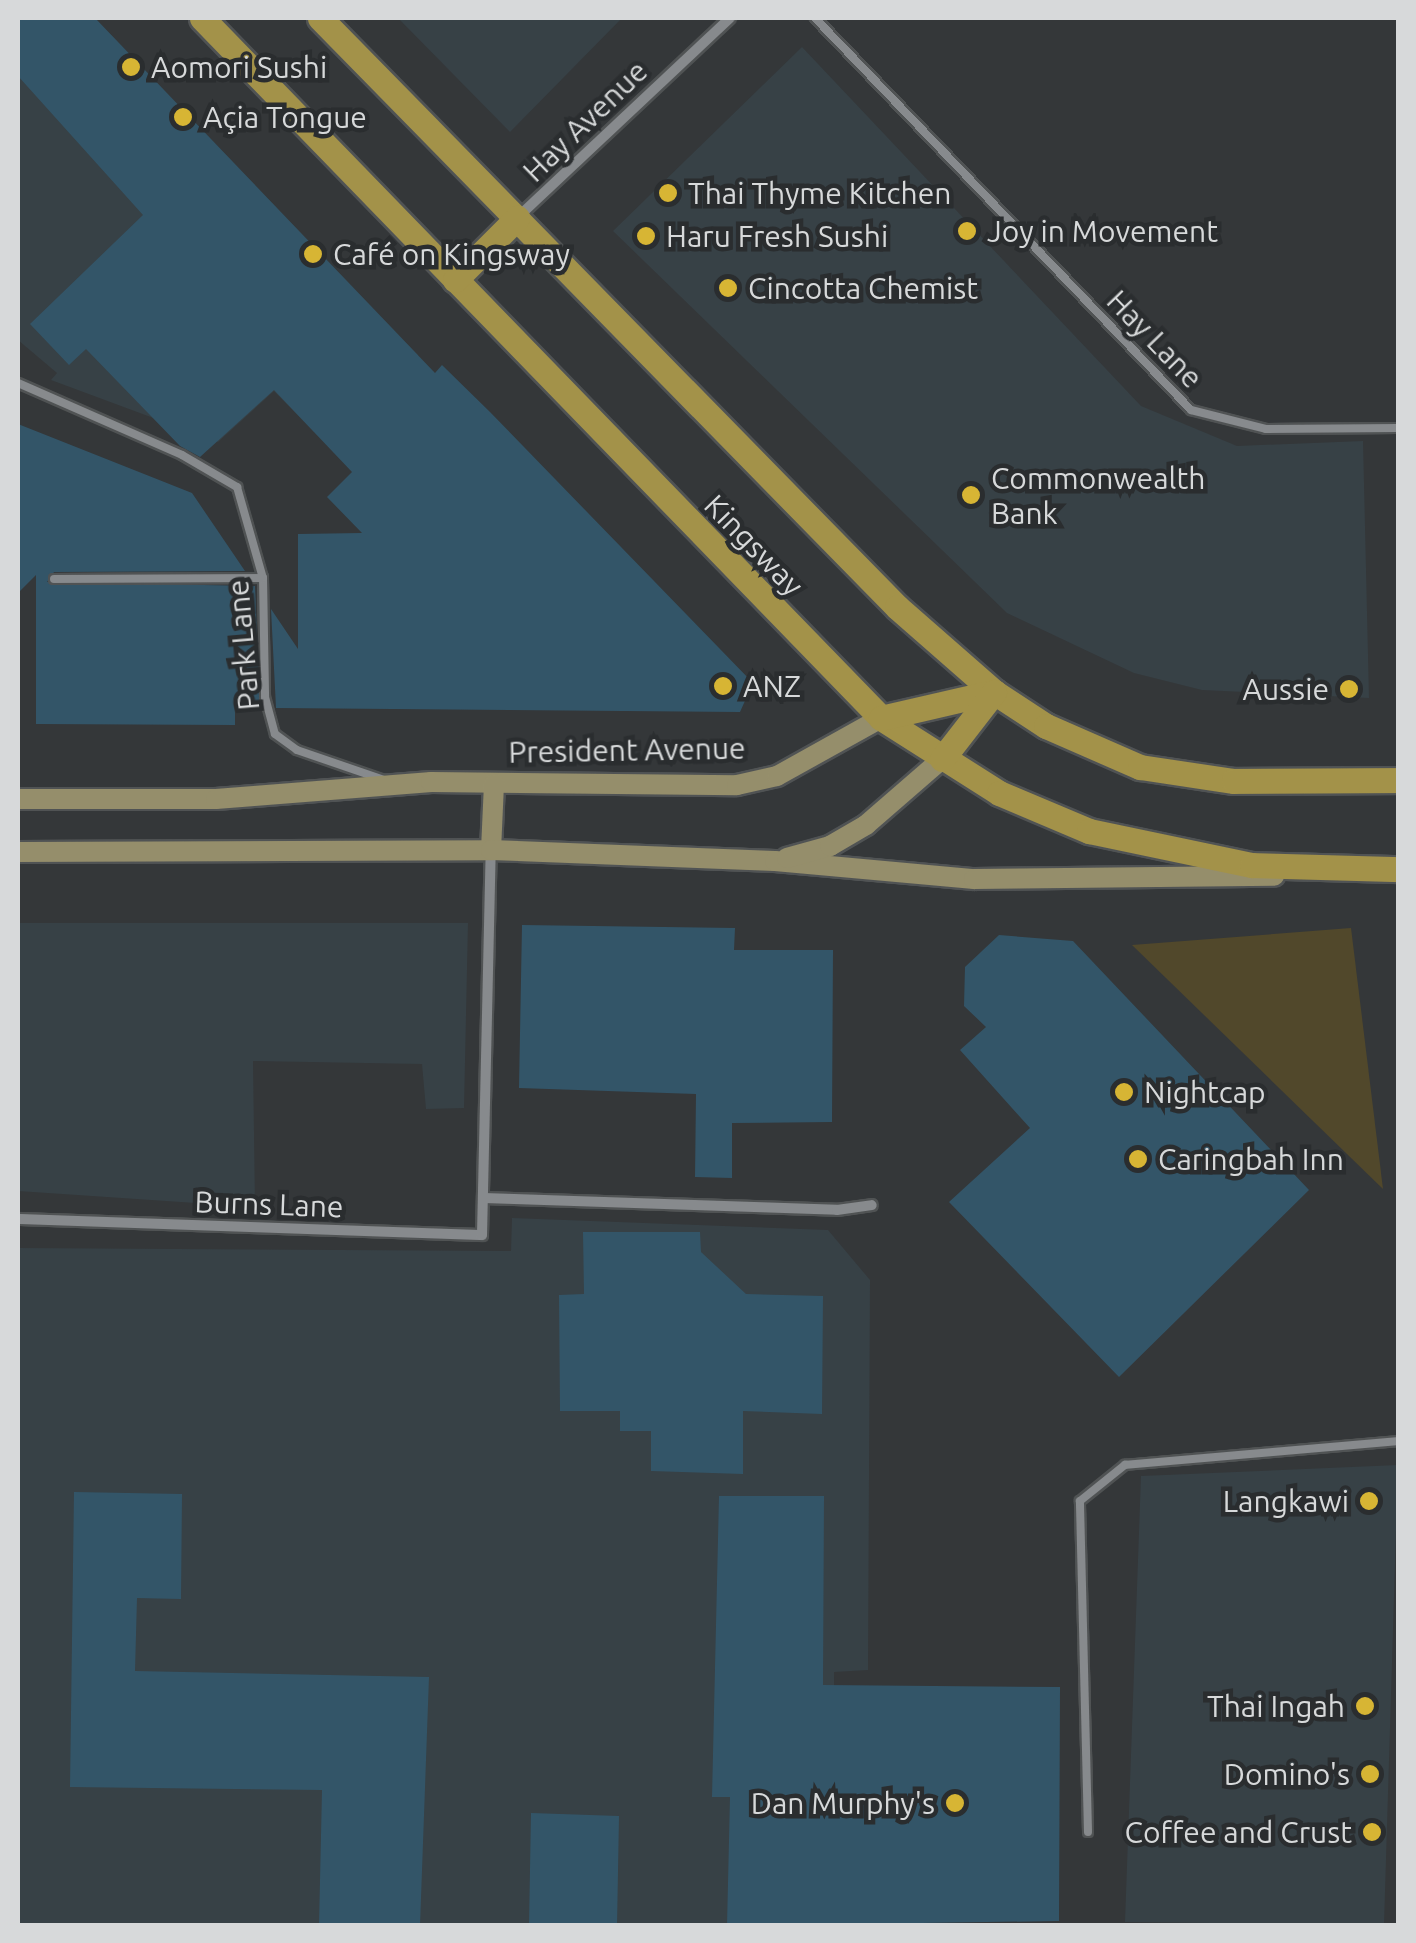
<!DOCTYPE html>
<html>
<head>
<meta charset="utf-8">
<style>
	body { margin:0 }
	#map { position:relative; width:1416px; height:1943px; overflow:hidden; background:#343739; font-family:Ubuntu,sans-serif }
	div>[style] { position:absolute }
	.built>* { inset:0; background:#374146 }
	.green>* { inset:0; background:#51482b }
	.building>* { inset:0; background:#335568 }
	.roads { filter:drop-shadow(2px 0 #505354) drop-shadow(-2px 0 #505354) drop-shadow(0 2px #505354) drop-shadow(0 -2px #505354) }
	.lane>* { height:8px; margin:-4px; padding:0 4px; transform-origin:4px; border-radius:4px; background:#878a8d }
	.street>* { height:10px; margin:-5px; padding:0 5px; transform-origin:5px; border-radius:5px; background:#878a8d }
	.secondary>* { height:20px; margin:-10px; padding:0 10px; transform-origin:10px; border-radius:10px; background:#958e6b }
	.primary>* { height:25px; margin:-12.5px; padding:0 12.5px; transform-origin:12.5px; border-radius:12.5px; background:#a39249 }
	.dots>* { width:28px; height:28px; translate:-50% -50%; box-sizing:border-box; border:5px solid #2a2d2f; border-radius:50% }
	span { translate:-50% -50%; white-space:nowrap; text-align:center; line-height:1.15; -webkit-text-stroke:9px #2a2d2f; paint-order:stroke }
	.poi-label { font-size:30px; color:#d7d9da }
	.left { translate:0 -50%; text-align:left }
	.right { translate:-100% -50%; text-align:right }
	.street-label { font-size:30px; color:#d7d9da }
	.frame { position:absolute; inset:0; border:20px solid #d7d9da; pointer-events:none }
</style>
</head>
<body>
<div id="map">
	<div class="built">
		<i style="clip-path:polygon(18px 18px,95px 18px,418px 355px,360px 388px,314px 432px,274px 391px,218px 442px,51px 380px,57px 373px,18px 340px)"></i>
		<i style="clip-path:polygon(398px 18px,622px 18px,510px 132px)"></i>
		<i style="clip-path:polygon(802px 47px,1141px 406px,1237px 446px,1363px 441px,1369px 698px,1202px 690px,1134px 673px,1007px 613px,613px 231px)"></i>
		<i style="clip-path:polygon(18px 923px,468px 923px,464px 1108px,426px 1109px,422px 1064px,253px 1061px,255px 1207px,18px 1191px)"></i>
		<i style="clip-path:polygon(512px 1218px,828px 1230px,870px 1280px,868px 1670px,834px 1672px,836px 1925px,18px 1926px,18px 1248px,511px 1251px)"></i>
		<i style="clip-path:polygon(1398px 1465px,1384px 1925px,1125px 1922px,1141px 1476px)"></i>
	</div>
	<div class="green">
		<i style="clip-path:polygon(1351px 928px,1383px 1189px,1132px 945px)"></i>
	</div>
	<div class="building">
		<i style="clip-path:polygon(18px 18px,95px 18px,435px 373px,442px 365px,490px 412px,753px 683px,740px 712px,276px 708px,271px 609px,298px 649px,298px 534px,362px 533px,327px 497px,352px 472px,274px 390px,200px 457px,180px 446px,86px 349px,69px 365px,30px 324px,143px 215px,18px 76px)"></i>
		<i style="clip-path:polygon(18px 424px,192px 493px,245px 571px,54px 572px,47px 582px,255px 586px,260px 708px,235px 707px,235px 725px,36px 724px,36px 575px,18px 593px)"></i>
		<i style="clip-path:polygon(522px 925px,735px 928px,734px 950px,833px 950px,832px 1122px,732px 1123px,732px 1178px,695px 1177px,696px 1094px,519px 1088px)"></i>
		<i style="clip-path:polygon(999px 935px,1073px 941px,1309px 1190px,1119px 1377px,949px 1202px,1030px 1128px,960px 1050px,986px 1027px,964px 1006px,965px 967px)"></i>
		<i style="clip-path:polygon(583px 1232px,700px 1232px,701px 1252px,746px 1294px,823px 1296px,822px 1414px,743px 1411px,743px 1474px,651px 1471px,651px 1431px,620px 1431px,620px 1411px,560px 1411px,559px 1295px,584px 1294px)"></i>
		<i style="clip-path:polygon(74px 1492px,182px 1494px,181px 1599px,137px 1598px,135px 1671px,429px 1677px,420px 1926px,319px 1926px,322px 1790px,70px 1787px)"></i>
		<i style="clip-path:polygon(719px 1496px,824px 1496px,823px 1685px,1060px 1687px,1059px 1921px,727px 1926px,730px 1797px,712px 1797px)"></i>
		<i style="clip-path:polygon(531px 1813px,619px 1816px,617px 1926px,529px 1926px)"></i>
	</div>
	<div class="roads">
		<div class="lane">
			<i style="left:815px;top:18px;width:543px;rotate:46.19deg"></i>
			<i style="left:1191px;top:410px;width:77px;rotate:14.2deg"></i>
			<i style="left:1266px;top:429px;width:132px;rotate:-0.4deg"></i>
			<i style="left:18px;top:383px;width:179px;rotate:23.7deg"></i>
			<i style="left:182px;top:455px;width:64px;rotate:30.2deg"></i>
			<i style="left:237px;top:487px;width:95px;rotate:74.1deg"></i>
			<i style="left:263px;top:578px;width:119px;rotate:89deg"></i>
			<i style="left:265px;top:697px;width:38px;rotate:75deg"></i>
			<i style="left:275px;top:734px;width:27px;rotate:36deg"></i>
			<i style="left:297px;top:750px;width:89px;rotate:19deg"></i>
			<i style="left:54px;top:579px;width:209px;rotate:-0.3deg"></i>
			<i style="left:1088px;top:1832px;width:331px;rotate:-91.4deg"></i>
			<i style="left:1080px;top:1501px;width:58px;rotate:-38.7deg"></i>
			<i style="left:1125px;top:1465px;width:274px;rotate:-5deg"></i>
		</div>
		<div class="street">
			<i style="left:517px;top:218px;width:292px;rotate:-43.2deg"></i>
			<i style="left:484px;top:1198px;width:353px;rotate:1.9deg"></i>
			<i style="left:837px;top:1210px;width:35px;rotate:-8deg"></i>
			<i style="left:18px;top:1219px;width:464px;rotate:2deg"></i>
			<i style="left:482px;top:1235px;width:385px;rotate:-88.7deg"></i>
		</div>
		<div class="secondary">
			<i style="left:18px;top:799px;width:198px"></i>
			<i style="left:216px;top:799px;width:216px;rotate:-4.5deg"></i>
			<i style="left:431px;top:782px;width:306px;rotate:0.6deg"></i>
			<i style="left:737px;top:785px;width:41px;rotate:-12.7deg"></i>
			<i style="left:777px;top:776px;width:119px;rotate:-29.1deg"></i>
			<i style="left:491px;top:850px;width:66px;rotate:-87.4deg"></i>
			<i style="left:18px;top:852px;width:473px;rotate:-0.2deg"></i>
			<i style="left:491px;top:850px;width:284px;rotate:2.2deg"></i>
			<i style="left:775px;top:861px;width:200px;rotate:5.2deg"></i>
			<i style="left:974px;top:879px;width:300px;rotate:-0.6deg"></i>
			<i style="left:787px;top:858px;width:45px;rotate:-15.6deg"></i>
			<i style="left:830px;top:846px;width:42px;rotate:-30.3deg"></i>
			<i style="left:866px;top:825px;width:101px;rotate:-41deg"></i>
		</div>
		<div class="primary">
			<i style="left:202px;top:18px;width:975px;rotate:45.87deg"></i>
			<i style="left:881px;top:718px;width:140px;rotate:32.4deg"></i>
			<i style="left:999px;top:793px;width:98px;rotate:22.9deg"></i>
			<i style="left:1089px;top:831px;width:167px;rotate:11.8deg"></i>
			<i style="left:1252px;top:865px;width:146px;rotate:1.6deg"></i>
			<i style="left:320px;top:18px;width:825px;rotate:45.59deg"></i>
			<i style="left:897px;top:607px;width:129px;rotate:41.2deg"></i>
			<i style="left:994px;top:692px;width:62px;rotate:33.2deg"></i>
			<i style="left:1046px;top:726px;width:103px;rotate:23.6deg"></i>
			<i style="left:1140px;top:767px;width:95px;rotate:8.5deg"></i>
			<i style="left:1234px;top:781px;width:164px;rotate:-0.3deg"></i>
			<i style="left:455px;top:280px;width:88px;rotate:-45deg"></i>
			<i style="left:881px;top:718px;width:116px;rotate:-13deg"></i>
			<i style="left:942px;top:759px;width:85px;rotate:-52.2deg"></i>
		</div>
	</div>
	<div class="dots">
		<i style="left:131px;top:67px;background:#d7b534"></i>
		<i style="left:183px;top:117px;background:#d7b534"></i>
		<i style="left:668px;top:193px;background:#d7b534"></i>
		<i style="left:967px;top:231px;background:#d7b534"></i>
		<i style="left:646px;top:236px;background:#d7b534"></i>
		<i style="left:313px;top:254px;background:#d7b534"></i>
		<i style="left:728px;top:288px;background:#d7b534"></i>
		<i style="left:971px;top:495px;background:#d7b534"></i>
		<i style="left:723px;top:686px;background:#d7b534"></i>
		<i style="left:1349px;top:689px;background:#d7b534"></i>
		<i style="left:1124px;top:1092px;background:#d7b534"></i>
		<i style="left:1138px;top:1159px;background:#d7b534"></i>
		<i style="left:1369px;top:1501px;background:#d7b534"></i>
		<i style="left:1365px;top:1706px;background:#d7b534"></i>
		<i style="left:1370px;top:1774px;background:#d7b534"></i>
		<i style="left:955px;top:1803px;background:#d7b534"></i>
		<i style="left:1372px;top:1832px;background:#d7b534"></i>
	</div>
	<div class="poi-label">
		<span class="left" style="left:151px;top:67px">Aomori Sushi</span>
		<span class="left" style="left:203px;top:117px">Açia Tongue</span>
		<span class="left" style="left:688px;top:193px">Thai Thyme Kitchen</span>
		<span class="left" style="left:987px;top:231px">Joy in Movement</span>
		<span class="left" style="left:666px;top:236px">Haru Fresh Sushi</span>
		<span class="left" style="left:333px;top:254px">Café on Kingsway</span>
		<span class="left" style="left:748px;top:288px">Cincotta Chemist</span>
		<span class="left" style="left:991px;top:495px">Commonwealth<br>Bank</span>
		<span class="left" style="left:743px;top:686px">ANZ</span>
		<span class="right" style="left:1329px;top:689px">Aussie</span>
		<span class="left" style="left:1144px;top:1092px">Nightcap</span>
		<span class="left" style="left:1158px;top:1159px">Caringbah Inn</span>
		<span class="right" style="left:1349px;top:1501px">Langkawi</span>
		<span class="right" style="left:1345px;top:1706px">Thai Ingah</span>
		<span class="right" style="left:1350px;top:1774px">Domino's</span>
		<span class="right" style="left:935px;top:1803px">Dan Murphy's</span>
		<span class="right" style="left:1352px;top:1832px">Coffee and Crust</span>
	</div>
	<div class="street-label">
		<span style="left:585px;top:121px;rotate:-44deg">Hay Avenue</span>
		<span style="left:1155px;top:339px;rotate:46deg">Hay Lane</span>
		<span style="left:754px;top:545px;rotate:46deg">Kingsway</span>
		<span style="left:243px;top:645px;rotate:-95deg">Park Lane</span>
		<span style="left:627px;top:750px;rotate:-1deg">President Avenue</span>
		<span style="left:269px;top:1204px;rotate:2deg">Burns Lane</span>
	</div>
	<div class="frame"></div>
</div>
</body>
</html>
